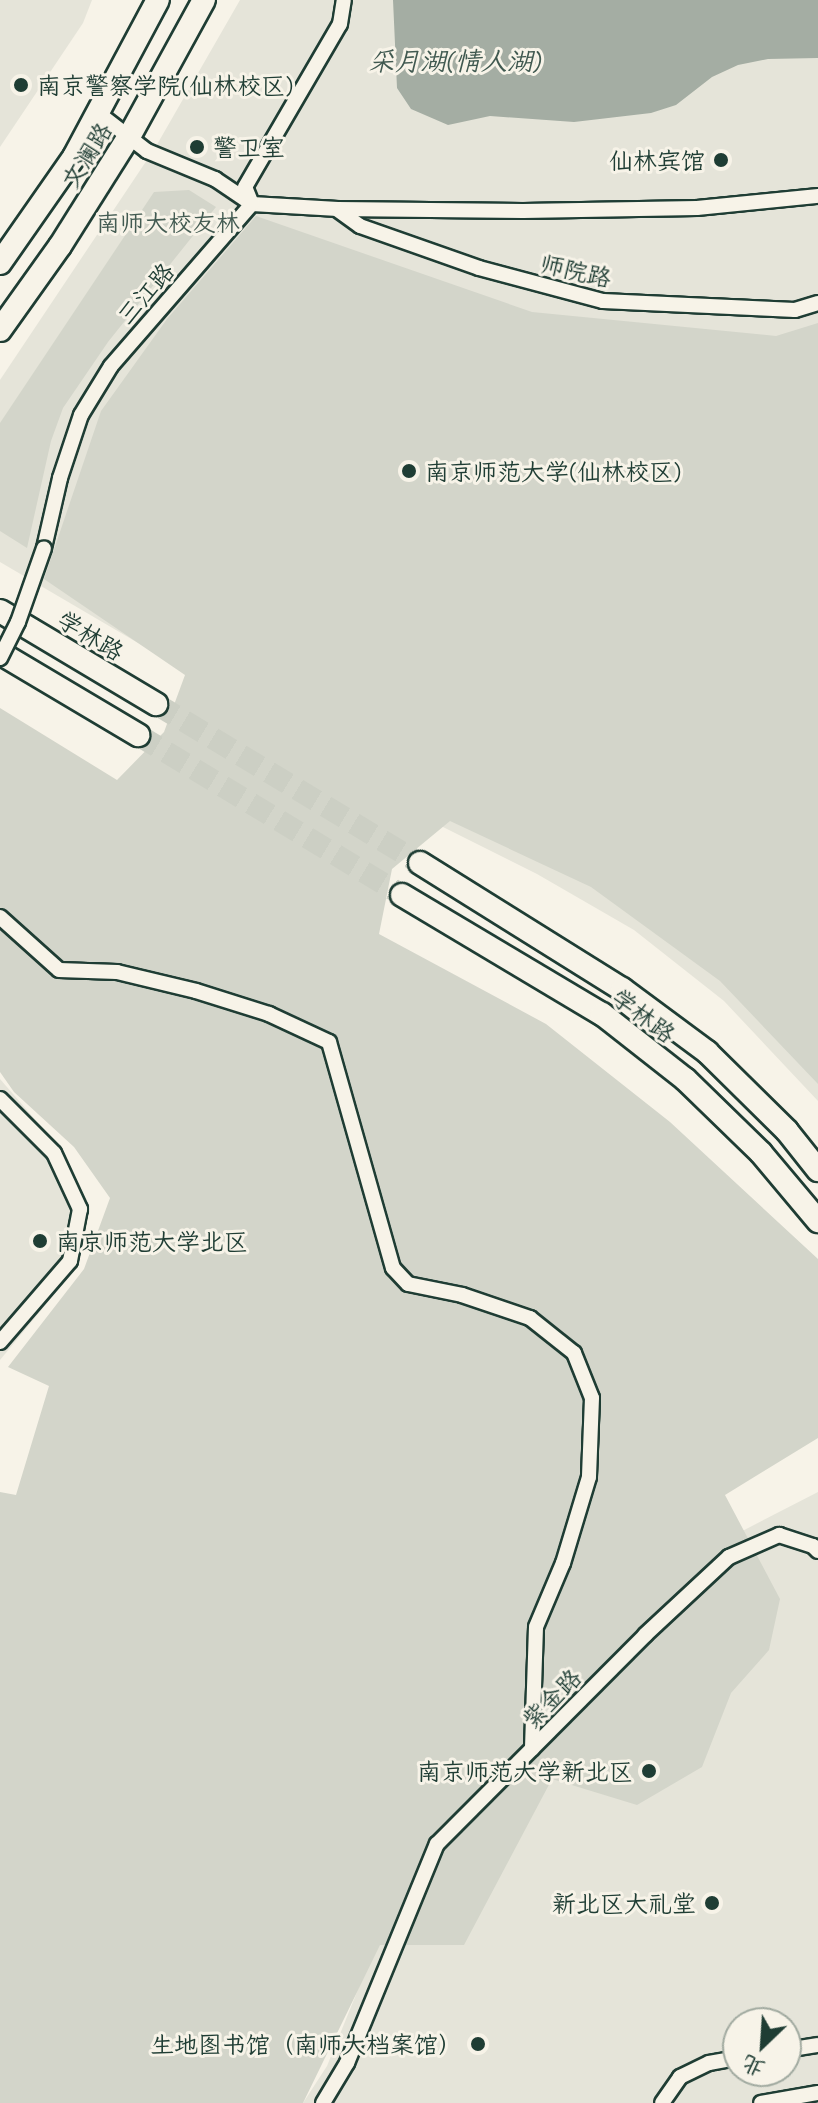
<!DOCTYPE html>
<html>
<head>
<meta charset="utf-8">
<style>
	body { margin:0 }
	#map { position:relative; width:818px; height:2103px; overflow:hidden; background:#f7f3e8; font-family:Mali,"LXGW WenKai TC",sans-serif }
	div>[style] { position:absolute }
	.built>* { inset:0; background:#e5e4d9 }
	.green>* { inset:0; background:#d3d5ca }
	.water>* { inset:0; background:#a4ada3 }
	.primary-tunnel>* { height:22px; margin-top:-11px; transform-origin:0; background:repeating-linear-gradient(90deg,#cccfc4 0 22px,transparent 0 33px) }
	.roads { filter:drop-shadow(2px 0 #1f3d34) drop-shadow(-2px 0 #1f3d34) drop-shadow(0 2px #1f3d34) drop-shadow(0 -2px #1f3d34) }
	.minor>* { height:14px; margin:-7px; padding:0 7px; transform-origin:7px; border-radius:7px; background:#f7f3e8 }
	.primary>* { height:22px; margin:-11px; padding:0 11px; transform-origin:11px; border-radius:11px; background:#f7f3e8 }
	.bridges { filter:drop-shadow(2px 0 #1f3d34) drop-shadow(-2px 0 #1f3d34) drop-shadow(0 2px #1f3d34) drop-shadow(0 -2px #1f3d34) }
	.minor-bridge>* { height:14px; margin:-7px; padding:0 7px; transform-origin:7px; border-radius:7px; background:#f7f3e8 }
	.dots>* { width:22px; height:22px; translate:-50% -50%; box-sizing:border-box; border:4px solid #f7f3e8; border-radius:50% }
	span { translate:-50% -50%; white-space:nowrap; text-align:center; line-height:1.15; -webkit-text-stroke:6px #f7f3e8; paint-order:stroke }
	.poi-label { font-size:24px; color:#1f3d34 }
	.left { translate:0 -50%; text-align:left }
	.right { translate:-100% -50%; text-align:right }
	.street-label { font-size:24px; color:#1f3d34 }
	.park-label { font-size:24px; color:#435b52 }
	.water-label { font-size:26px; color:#405950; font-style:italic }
	.north { position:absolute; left:722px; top:2007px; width:80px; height:80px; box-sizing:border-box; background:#f7f3e8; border:2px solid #a1aaa0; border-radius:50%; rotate:205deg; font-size:22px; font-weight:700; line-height:32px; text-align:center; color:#1f3d34 }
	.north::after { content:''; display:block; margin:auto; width:28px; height:36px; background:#1f3d34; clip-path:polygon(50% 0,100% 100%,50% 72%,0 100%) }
</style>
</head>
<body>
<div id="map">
	<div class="built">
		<i style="clip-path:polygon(0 0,92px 0,83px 23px,0 147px)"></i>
		<i style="clip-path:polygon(240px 0,818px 0,818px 1101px,724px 1001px,634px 930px,537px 874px,429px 820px,254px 711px,0 562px,0 380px,155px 148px)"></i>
		<i style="clip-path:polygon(0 1079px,52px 1139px,88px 1208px,71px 1274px,0 1360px)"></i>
		<i style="clip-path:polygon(evenodd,818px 1492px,818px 2103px,303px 2103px,327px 2066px,424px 1827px,721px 1542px,818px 1492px,738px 2023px,786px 2023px,786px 2071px,738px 2071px,738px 2023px)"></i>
	</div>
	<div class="green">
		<i style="clip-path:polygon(189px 190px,216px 207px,108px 342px,63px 408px,51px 441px,27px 548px,0 531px,0 423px,154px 192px)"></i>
		<i style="clip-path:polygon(256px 216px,532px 312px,776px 336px,818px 323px,818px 1084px,720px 981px,591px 887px,450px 821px,392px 869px,379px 934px,546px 1024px,670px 1122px,818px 1259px,818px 1438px,725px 1495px,780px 1599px,769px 1650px,731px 1693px,702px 1767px,637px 1805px,552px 1779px,464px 1945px,380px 1945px,303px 2103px,0 2103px,0 1492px,16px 1495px,49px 1386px,8px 1367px,84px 1269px,110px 1198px,74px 1147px,14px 1092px,0 1072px,0 708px,117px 780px,164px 732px,185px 675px,44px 579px,101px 411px,167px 319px)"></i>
	</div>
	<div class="water">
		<i style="clip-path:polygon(393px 0,818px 0,818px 58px,768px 59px,738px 65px,712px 77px,676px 105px,651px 113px,574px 122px,490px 116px,448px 125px,411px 109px,397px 88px)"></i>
	</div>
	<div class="primary-tunnel">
		<i style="left:156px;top:704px;width:308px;rotate:31.1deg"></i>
		<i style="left:138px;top:735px;width:309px;rotate:31.2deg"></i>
	</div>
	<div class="roads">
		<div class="minor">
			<i style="left:98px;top:113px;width:62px;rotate:37.8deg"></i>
			<i style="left:147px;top:151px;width:74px;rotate:22.4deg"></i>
			<i style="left:215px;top:179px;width:45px;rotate:34deg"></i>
			<i style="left:252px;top:204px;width:86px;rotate:3.3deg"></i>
			<i style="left:338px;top:209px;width:185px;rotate:0.6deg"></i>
			<i style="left:523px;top:211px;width:174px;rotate:-1deg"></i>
			<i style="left:697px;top:208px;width:122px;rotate:-5.7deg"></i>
			<i style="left:338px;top:210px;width:27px;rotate:36deg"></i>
			<i style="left:360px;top:226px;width:126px;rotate:19.4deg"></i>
			<i style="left:479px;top:268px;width:128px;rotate:14.9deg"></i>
			<i style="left:603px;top:301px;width:192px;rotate:2.7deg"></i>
			<i style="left:795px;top:310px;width:24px;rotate:-17deg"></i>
			<i style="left:44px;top:548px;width:72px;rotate:-77.1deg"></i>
			<i style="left:60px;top:478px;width:66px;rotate:-71.6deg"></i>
			<i style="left:81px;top:415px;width:57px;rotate:-58.5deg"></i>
			<i style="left:111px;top:366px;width:215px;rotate:-49deg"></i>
			<i style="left:252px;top:204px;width:18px;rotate:-112deg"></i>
			<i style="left:245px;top:187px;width:189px;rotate:-59.8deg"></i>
			<i style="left:340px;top:24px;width:24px;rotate:-81deg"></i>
			<i style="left:0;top:917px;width:79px;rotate:41.9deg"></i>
			<i style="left:59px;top:970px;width:58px;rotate:2deg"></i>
			<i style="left:117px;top:972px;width:81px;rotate:13.5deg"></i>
			<i style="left:196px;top:991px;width:77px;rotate:17.5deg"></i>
			<i style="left:269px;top:1014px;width:66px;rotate:25deg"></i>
			<i style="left:329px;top:1042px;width:235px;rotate:74.2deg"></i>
			<i style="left:393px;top:1268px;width:22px;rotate:47deg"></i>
			<i style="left:408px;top:1284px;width:55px;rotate:11.5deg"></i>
			<i style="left:462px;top:1295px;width:72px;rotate:18.7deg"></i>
			<i style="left:530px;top:1318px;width:56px;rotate:38.5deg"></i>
			<i style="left:574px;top:1353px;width:48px;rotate:68.2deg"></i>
			<i style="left:592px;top:1398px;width:79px;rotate:92.2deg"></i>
			<i style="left:589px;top:1477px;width:90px;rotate:106.8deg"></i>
			<i style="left:563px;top:1563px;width:69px;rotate:112.9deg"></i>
			<i style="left:536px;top:1627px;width:122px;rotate:91.9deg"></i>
			<i style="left:0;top:1099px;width:76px;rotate:45deg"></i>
			<i style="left:54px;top:1153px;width:62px;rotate:65.1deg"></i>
			<i style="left:80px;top:1209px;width:53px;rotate:100.9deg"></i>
			<i style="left:70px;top:1261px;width:107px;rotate:130.8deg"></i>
			<i style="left:786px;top:2050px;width:32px;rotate:-9deg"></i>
			<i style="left:323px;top:2103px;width:47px;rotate:-59deg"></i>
			<i style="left:347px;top:2063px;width:237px;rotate:-67.7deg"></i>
			<i style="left:437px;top:1844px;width:295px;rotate:-45.1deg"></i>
			<i style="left:645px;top:1635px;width:115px;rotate:-42.9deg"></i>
			<i style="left:729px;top:1557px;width:55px;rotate:-23.7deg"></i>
			<i style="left:779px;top:1535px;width:36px;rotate:18deg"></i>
			<i style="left:813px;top:1546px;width:7px;rotate:45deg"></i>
			<i style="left:662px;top:2103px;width:32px;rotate:-55deg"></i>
			<i style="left:680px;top:2077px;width:32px;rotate:-26deg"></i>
			<i style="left:709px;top:2063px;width:29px;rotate:-10deg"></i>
			<i style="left:761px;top:2103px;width:58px;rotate:-10deg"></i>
		</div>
		<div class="primary">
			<i style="left:0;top:263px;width:129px;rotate:-55.1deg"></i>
			<i style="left:74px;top:157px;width:178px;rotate:-61.9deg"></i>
			<i style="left:0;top:330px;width:103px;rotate:-54.5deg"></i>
			<i style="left:60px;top:246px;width:131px;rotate:-57.8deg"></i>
			<i style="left:130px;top:135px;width:154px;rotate:-61.3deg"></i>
			<i style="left:0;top:611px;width:182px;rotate:30.8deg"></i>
			<i style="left:0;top:653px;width:161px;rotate:30.7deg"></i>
			<i style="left:420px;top:863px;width:238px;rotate:32deg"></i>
			<i style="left:622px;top:989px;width:106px;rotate:36.5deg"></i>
			<i style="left:707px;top:1052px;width:112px;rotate:44.6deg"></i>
			<i style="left:787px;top:1131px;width:50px;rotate:51.5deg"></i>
			<i style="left:402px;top:895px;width:233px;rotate:30.8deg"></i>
			<i style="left:602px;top:1014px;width:105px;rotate:38.1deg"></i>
			<i style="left:685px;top:1079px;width:106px;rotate:44.2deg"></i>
			<i style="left:761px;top:1153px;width:89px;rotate:50deg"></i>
		</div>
	</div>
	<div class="bridges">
		<div class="minor-bridge">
			<i style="left:0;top:658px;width:40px;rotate:-63.4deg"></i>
			<i style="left:18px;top:622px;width:78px;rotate:-70.6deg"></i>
		</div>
	</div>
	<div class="dots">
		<i style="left:21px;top:85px;background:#1f3d34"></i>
		<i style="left:197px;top:147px;background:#1f3d34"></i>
		<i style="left:721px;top:160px;background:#1f3d34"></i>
		<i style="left:409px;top:471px;background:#1f3d34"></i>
		<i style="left:40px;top:1241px;background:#1f3d34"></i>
		<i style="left:649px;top:1771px;background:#1f3d34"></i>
		<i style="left:712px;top:1903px;background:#1f3d34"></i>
		<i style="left:478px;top:2044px;background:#1f3d34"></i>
	</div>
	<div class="poi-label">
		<span class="left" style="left:37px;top:85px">南京警察学院(仙林校区)</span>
		<span class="left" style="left:213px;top:147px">警卫室</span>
		<span class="right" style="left:705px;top:160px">仙林宾馆</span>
		<span class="left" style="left:425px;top:471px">南京师范大学(仙林校区)</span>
		<span class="left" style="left:56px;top:1241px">南京师范大学北区</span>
		<span class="right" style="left:633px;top:1771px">南京师范大学新北区</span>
		<span class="right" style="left:696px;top:1903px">新北区大礼堂</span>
		<span class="right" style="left:462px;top:2044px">生地图书馆（南师大档案馆）</span>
	</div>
	<div class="street-label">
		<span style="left:86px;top:155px;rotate:-58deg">文澜路</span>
		<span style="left:576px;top:270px;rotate:13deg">师院路</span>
		<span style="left:145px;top:293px;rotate:-49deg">三江路</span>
		<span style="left:91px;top:635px;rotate:31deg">学林路</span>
		<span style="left:644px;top:1015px;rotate:37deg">学林路</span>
		<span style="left:551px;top:1698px;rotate:-45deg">紫金路</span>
	</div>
	<div class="park-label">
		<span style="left:168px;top:222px">南师大校友林</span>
	</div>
	<div class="water-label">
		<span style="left:455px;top:61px">采月湖(情人湖)</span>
	</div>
	<div class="north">北</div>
</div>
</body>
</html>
